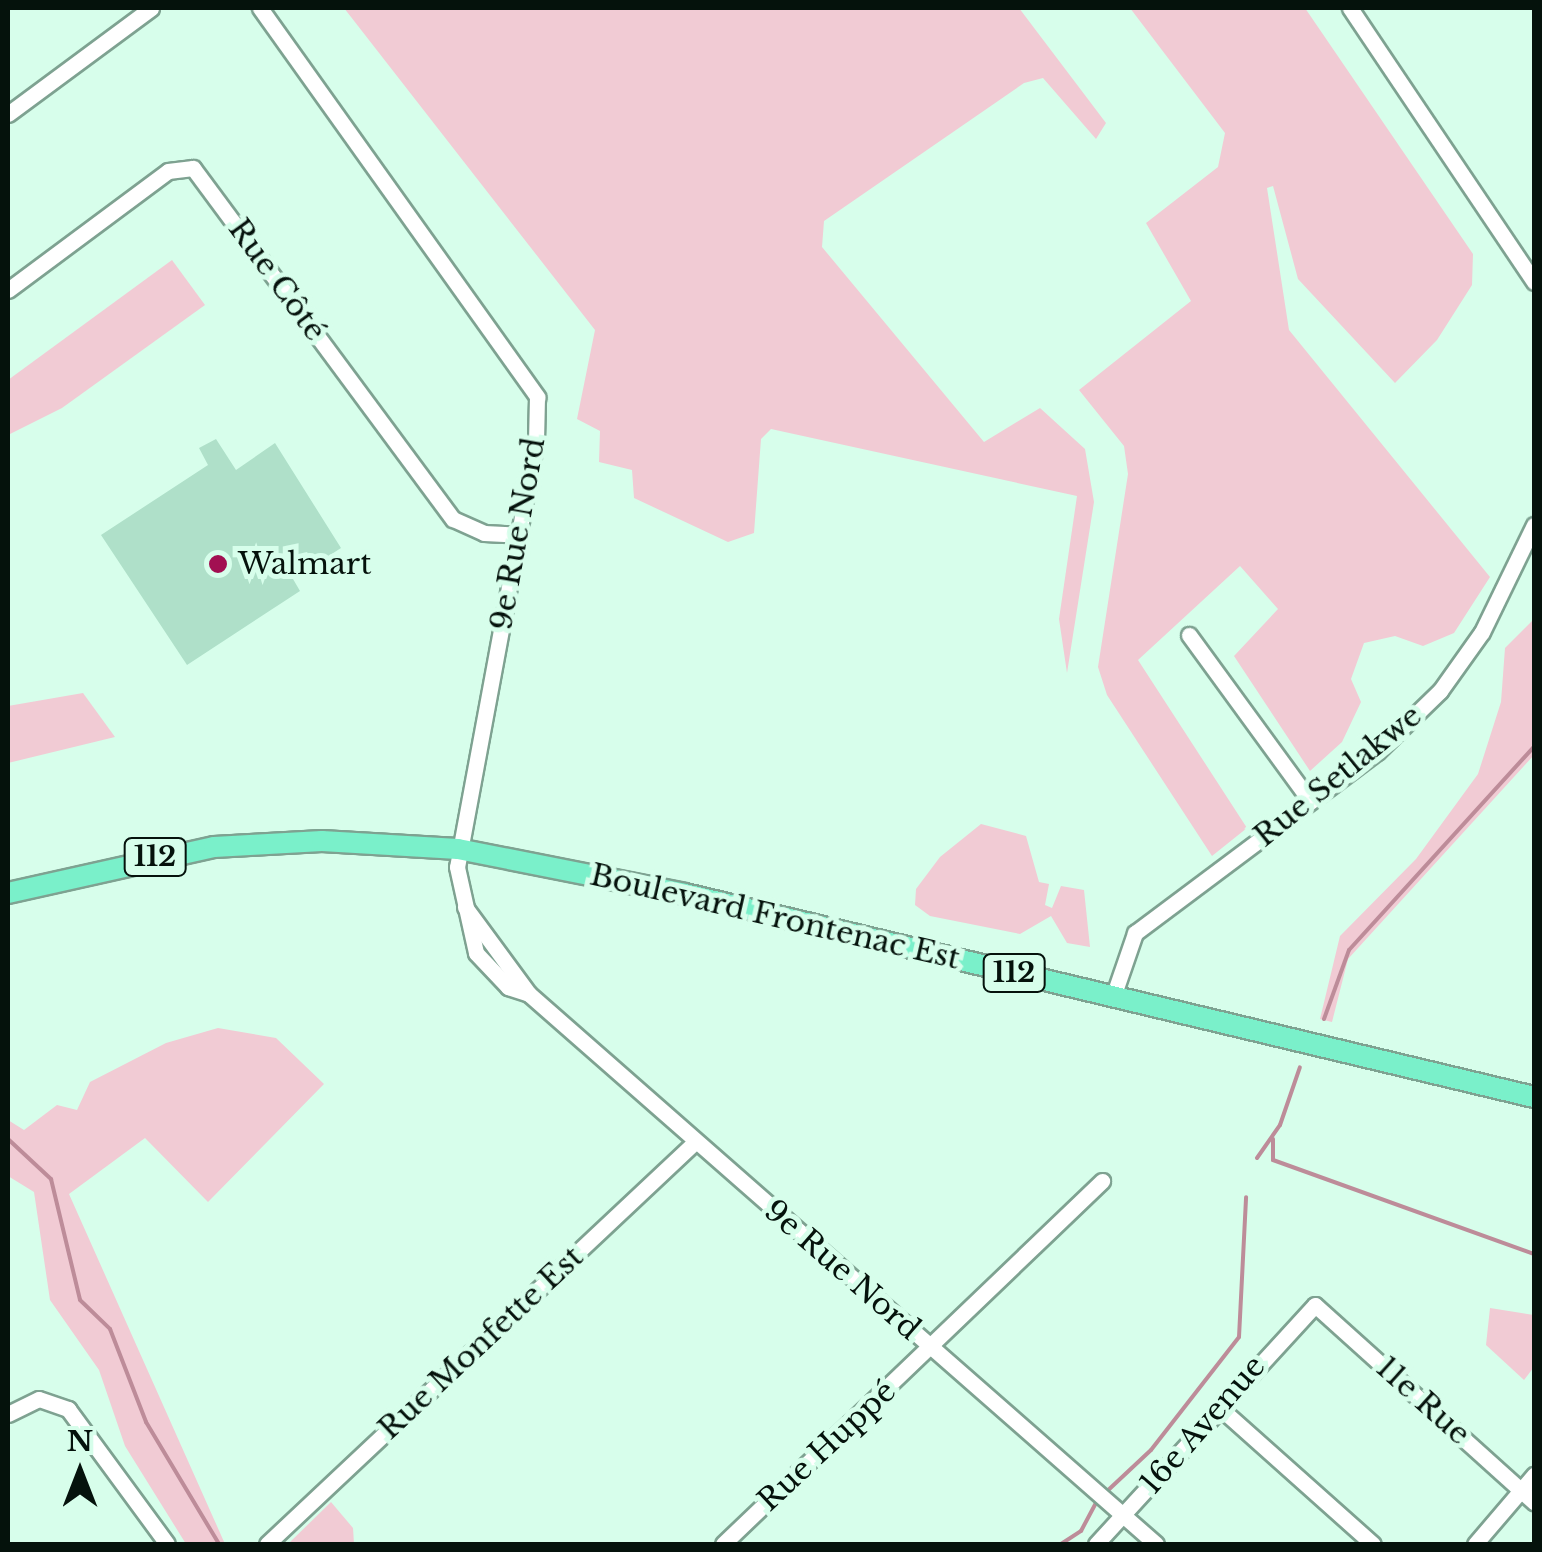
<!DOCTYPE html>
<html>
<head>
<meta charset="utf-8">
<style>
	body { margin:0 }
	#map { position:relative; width:1542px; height:1552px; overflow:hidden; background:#d7feeb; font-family:"Libre Baskerville",serif }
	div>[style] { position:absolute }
	.green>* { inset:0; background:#f1cbd4 }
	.stream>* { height:4px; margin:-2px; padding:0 2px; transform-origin:2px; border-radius:2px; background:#bd8c99 }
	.building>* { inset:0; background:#afe0c9 }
	.roads { filter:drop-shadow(2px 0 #7ea291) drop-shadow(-2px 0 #7ea291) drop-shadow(0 2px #7ea291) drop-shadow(0 -2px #7ea291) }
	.minor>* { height:15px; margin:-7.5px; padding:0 7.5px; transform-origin:7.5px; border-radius:7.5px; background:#fff }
	.major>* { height:20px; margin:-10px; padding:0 10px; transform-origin:10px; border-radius:10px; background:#7af0ca }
	.dots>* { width:28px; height:28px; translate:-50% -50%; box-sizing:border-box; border:5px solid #d7feeb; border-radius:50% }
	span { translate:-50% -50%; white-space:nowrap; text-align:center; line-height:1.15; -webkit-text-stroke:10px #d7feeb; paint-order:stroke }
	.shield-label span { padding:2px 8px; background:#d7feeb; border:2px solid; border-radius:8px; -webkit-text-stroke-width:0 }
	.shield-label { font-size:28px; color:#05120c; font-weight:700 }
	.street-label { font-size:30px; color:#05120c }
	.poi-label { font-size:30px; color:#05120c }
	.left { translate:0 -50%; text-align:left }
	.frame { position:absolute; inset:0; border:10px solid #05120c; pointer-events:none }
	.north { position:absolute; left:30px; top:1422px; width:100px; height:100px; -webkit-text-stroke:8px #d7feeb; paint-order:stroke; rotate:0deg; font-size:28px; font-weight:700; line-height:40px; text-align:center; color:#05120c }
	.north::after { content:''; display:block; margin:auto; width:35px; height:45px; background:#05120c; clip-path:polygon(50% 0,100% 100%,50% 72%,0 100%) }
</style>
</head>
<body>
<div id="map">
	<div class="green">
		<i style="clip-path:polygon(344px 8px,1019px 8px,1106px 123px,1096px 139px,1043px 78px,1024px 83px,824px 221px,822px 247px,984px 442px,1040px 408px,1085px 449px,1094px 502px,1067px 673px,1059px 619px,1077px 496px,771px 429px,761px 439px,754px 533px,728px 542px,634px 498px,632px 470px,599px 462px,600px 431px,577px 419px,595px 330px)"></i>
		<i style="clip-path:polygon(1130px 8px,1305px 8px,1473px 254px,1472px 285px,1437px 340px,1395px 383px,1298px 279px,1273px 186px,1267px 188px,1289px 330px,1490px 577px,1454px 633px,1423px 646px,1395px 636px,1364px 643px,1351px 679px,1361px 702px,1342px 742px,1310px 771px,1234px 656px,1278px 609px,1240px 566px,1138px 660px,1247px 828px,1212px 856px,1107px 695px,1098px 667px,1128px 474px,1124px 446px,1079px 390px,1191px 301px,1146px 223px,1218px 167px,1225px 133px)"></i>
		<i style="clip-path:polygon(172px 260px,205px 305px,62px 408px,8px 435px,8px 380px)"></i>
		<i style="clip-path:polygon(1534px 619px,1534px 755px,1348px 959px,1332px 1022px,1320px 1019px,1340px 936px,1416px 859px,1478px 774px,1501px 702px,1505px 648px)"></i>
		<i style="clip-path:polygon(83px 693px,115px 737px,8px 763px,8px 706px)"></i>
		<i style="clip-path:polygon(981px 824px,1026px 836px,1039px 882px,1049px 884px,1045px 905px,1052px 908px,1061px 886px,1084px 890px,1090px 947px,1067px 943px,1051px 916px,1020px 934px,930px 916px,915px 905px,916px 889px,940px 857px)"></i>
		<i style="clip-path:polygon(218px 1028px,276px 1038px,324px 1084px,208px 1202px,145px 1138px,69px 1194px,225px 1544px,186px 1544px,125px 1446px,99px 1370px,50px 1300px,34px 1192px,8px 1176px,8px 1120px,24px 1130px,57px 1105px,77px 1110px,90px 1082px,166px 1043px)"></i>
		<i style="clip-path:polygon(1490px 1308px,1534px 1315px,1534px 1367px,1524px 1380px,1486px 1345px)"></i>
		<i style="clip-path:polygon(331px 1502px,353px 1528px,354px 1544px,288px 1544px)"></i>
	</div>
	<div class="stream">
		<i style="left:1324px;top:1019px;width:73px;rotate:-70.1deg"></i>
		<i style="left:1349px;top:950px;width:275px;rotate:-47.7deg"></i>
		<i style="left:8px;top:1139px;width:59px;rotate:42.9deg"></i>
		<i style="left:51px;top:1179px;width:124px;rotate:76.5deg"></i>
		<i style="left:80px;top:1300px;width:42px;rotate:44deg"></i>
		<i style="left:110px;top:1329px;width:100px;rotate:68.8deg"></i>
		<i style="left:146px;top:1422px;width:142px;rotate:59.1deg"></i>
		<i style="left:1273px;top:1139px;width:21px;rotate:90deg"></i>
		<i style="left:1273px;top:1160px;width:277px;rotate:19.8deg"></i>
		<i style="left:1257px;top:1158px;width:40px;rotate:-55.1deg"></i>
		<i style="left:1280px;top:1125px;width:61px;rotate:-71deg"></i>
		<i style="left:1104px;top:1494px;width:64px;rotate:-43.1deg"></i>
		<i style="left:1151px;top:1450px;width:143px;rotate:-52.1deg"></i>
		<i style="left:1239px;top:1337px;width:140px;rotate:-87.1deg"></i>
		<i style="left:1061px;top:1544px;width:24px;rotate:-33deg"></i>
		<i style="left:1081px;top:1531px;width:34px;rotate:-62deg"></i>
	</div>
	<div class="building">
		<i style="clip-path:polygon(216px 439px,236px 470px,275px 443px,341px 548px,293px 579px,300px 591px,187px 665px,101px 535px,208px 465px,199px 448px)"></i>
	</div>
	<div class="roads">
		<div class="minor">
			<i style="left:260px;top:8px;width:478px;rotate:54.5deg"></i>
			<i style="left:537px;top:397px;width:44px;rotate:91.3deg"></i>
			<i style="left:536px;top:441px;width:433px;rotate:100.5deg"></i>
			<i style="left:457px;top:867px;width:88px;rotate:77.5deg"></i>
			<i style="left:476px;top:953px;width:47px;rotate:46.7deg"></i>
			<i style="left:508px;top:987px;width:22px;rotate:18deg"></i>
			<i style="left:1350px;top:8px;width:330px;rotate:56.1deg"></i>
			<i style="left:8px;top:114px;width:178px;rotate:-36.5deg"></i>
			<i style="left:8px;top:290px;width:199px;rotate:-36.6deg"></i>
			<i style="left:168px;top:171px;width:25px;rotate:-7deg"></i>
			<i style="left:193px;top:168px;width:437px;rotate:53.5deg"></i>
			<i style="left:453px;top:519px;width:34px;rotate:24deg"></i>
			<i style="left:484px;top:533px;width:35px;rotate:3deg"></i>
			<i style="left:1189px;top:635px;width:205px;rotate:53.9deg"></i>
			<i style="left:465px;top:907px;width:108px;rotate:53.7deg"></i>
			<i style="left:529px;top:994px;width:834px;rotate:41.26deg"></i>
			<i style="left:1113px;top:997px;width:68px;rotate:-71deg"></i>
			<i style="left:1135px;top:933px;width:302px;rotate:-36.8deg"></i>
			<i style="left:1377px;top:752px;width:88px;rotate:-44.1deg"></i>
			<i style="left:1440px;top:691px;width:72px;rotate:-54.6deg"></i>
			<i style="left:1482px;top:632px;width:119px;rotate:-64.1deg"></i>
			<i style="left:1219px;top:1407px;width:206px;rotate:41.7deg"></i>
			<i style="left:8px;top:1414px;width:34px;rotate:-26deg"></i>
			<i style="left:39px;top:1399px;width:31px;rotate:19deg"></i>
			<i style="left:68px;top:1409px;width:167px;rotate:53.7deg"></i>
			<i style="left:267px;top:1544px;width:587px;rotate:-43.21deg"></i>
			<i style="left:723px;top:1544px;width:525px;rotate:-43.76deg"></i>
			<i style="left:1096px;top:1544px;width:324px;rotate:-47.5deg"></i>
			<i style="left:1315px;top:1305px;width:295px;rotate:42deg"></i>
			<i style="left:1475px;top:1544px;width:91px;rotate:-49.5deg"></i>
		</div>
		<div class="major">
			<i style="left:8px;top:893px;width:211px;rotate:-12.6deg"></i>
			<i style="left:214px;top:847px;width:108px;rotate:-3.2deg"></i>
			<i style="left:322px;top:841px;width:136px;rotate:3.4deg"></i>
			<i style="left:458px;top:849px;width:231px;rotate:11.2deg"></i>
			<i style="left:685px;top:894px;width:873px;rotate:13.45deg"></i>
		</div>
	</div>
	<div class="dots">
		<i style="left:218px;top:564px;background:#a21052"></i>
	</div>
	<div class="shield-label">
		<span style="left:155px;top:857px">112</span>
		<span style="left:1014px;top:973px">112</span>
	</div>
	<div class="street-label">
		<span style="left:277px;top:280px;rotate:54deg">Rue Côté</span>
		<span style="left:518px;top:534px;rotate:-80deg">9e Rue Nord</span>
		<span style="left:1338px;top:776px;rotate:-39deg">Rue Setlakwe</span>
		<span style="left:775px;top:917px;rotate:13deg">Boulevard Frontenac Est</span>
		<span style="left:842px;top:1270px;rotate:41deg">9e Rue Nord</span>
		<span style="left:481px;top:1343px;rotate:-43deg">Rue Monfette Est</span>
		<span style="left:1423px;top:1401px;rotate:42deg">11e Rue</span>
		<span style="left:1203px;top:1425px;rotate:-49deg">16e Avenue</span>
		<span style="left:827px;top:1446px;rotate:-43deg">Rue Huppé</span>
	</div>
	<div class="poi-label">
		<span class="left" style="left:238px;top:564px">Walmart</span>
	</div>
	<div class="frame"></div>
	<div class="north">N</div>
</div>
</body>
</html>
